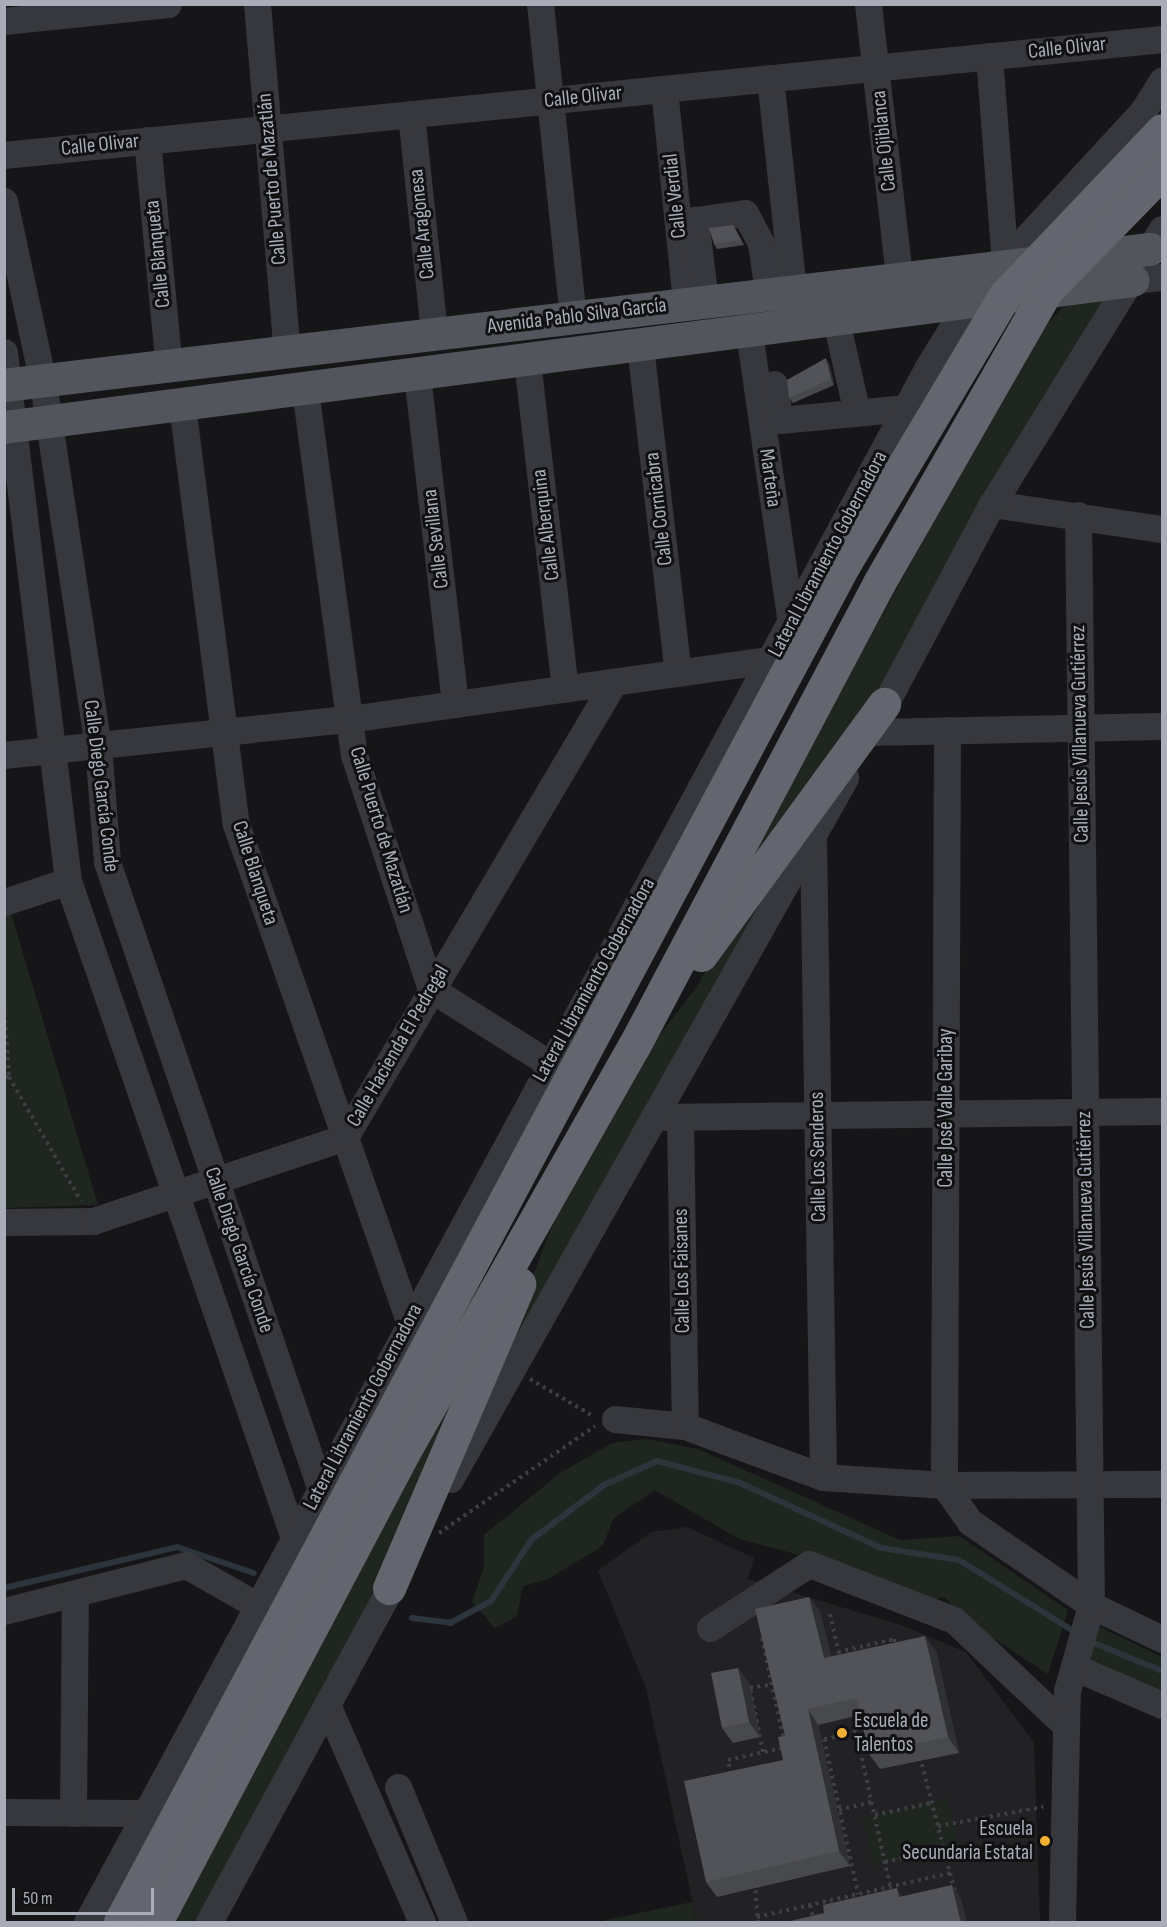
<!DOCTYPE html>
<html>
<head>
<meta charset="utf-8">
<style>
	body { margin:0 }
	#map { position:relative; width:1167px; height:1927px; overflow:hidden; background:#161618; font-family:"Sofia Sans Condensed",sans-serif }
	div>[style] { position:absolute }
	.built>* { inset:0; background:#222225 }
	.green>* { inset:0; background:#1e261f }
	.stream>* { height:6px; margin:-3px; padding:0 3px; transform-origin:3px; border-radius:3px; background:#2c353c }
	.path>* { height:4px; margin-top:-2px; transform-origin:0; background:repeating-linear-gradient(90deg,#3d3f44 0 3px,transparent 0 7.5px) }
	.minor>* { height:27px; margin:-13.5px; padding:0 13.5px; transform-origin:13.5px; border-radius:13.5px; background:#37383d }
	.major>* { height:33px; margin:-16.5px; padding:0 16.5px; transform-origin:16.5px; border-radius:16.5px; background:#53555c }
	.highway>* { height:33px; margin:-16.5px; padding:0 16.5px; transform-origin:16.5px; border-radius:16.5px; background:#63666e }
	.wall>* { inset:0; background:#47494d }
	.shaded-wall>* { inset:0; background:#2f3033 }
	.building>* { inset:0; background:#525359 }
	.dots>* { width:16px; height:16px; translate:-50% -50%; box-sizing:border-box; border:3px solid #111113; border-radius:50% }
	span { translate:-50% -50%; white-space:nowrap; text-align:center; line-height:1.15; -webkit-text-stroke:6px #111113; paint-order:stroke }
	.street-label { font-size:21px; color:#a8adb8 }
	.poi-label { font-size:21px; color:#a8adb8 }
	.left { translate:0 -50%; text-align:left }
	.right { translate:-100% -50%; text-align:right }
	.frame { position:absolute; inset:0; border:6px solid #a8adb8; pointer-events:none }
	.scale { position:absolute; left:12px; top:1888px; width:142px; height:27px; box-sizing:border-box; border:3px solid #a8adb8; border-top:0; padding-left:8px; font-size:18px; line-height:21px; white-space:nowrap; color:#a8adb8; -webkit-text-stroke:4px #111113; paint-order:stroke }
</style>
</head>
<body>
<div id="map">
	<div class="built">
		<i style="clip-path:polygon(687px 1527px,754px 1558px,748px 1579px,898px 1624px,966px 1652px,1034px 1742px,1040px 1922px,697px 1922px,646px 1688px,598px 1571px,651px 1532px)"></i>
	</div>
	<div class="green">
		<i style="clip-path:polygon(1110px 291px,873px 703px,736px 881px,1036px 335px,1069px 301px)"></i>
		<i style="clip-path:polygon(751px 895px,761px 901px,489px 1390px,574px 1169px,634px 1069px,697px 986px)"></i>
		<i style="clip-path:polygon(4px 913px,11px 913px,98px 1205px,5px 1208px)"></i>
		<i style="clip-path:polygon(460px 1381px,386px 1569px,198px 1922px,171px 1922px)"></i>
		<i style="clip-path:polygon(646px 1439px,698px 1449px,900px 1540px,959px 1536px,1068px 1610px,1048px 1674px,966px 1621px,945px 1597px,925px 1602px,837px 1565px,739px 1539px,655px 1490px,613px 1519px,603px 1546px,546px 1580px,523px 1586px,517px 1616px,495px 1628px,472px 1602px,484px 1567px,484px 1535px,560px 1473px,612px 1443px)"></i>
		<i style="clip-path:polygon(1100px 1627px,1162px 1657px,1162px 1697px,1086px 1666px)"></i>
		<i style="clip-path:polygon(948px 1799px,959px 1846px,873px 1865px,863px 1818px)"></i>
		<i style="clip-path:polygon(692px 1902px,697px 1922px,597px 1922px)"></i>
	</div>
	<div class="stream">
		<i style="left:4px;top:1588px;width:178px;rotate:-13.3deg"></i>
		<i style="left:177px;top:1547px;width:81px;rotate:18.7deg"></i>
		<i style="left:412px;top:1618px;width:38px;rotate:7deg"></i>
		<i style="left:450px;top:1623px;width:47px;rotate:-28.2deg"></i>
		<i style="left:491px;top:1601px;width:73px;rotate:-56.7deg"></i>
		<i style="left:531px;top:1540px;width:91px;rotate:-37deg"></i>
		<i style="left:604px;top:1485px;width:58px;rotate:-24.4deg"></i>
		<i style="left:657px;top:1461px;width:86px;rotate:14.8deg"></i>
		<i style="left:740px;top:1483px;width:155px;rotate:24.7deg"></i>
		<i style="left:881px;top:1548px;width:79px;rotate:8.7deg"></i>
		<i style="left:959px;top:1560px;width:137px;rotate:31.8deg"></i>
		<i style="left:1089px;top:1641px;width:79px;rotate:22.3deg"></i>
	</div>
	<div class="path">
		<i style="left:4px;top:1005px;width:72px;rotate:86deg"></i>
		<i style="left:9px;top:1077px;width:5px;rotate:180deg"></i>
		<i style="left:9px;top:1077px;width:143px;rotate:59.9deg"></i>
		<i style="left:530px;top:1379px;width:73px;rotate:30.4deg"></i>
		<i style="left:439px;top:1533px;width:189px;rotate:-34.4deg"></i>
		<i style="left:830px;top:1614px;width:41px;rotate:77.3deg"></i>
		<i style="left:762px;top:1638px;width:105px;rotate:77.9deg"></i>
		<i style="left:838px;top:1652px;width:57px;rotate:-13.1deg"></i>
		<i style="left:894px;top:1639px;width:8px;rotate:76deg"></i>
		<i style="left:852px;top:1714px;width:184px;rotate:77.5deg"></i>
		<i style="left:824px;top:1739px;width:159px;rotate:77.6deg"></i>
		<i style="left:817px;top:1741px;width:40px;rotate:-13deg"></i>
		<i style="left:763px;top:1752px;width:65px;rotate:-101.5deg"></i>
		<i style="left:750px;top:1688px;width:22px;rotate:-10deg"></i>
		<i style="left:920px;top:1757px;width:139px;rotate:75.5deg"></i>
		<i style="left:731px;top:1774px;width:14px;rotate:-102deg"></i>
		<i style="left:728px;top:1760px;width:59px;rotate:-12.6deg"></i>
		<i style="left:839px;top:1810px;width:34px;rotate:-14deg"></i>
		<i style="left:875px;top:1815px;width:57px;rotate:-12.1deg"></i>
		<i style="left:938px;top:1826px;width:107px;rotate:-10.3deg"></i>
		<i style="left:885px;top:1862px;width:61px;rotate:-12.2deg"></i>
		<i style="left:755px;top:1883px;width:39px;rotate:86deg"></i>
		<i style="left:810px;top:1905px;width:17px;rotate:77deg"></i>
		<i style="left:757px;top:1917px;width:199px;rotate:-12.8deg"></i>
	</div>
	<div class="minor">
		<i style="left:257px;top:4px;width:350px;rotate:85.1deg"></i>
		<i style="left:540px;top:4px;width:315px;rotate:84deg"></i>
		<i style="left:868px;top:4px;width:275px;rotate:83.5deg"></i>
		<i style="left:4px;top:21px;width:165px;rotate:-5.9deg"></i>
		<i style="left:989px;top:56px;width:210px;rotate:85.6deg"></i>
		<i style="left:770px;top:78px;width:212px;rotate:83.8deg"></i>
		<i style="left:664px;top:89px;width:215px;rotate:84.1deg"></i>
		<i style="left:411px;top:114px;width:221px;rotate:84deg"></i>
		<i style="left:147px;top:140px;width:228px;rotate:84.5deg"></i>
		<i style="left:4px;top:155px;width:1164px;rotate:-5.72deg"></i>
		<i style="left:4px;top:201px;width:186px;rotate:77.9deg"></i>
		<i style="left:43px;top:383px;width:366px;rotate:81.4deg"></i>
		<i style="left:98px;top:745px;width:117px;rotate:85.6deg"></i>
		<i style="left:107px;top:862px;width:660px;rotate:71.18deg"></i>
		<i style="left:1132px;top:280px;width:30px;rotate:-6deg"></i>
		<i style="left:705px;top:300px;width:81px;rotate:-97.1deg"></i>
		<i style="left:695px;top:220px;width:50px;rotate:-8deg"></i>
		<i style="left:745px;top:213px;width:34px;rotate:62deg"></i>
		<i style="left:761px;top:243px;width:49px;rotate:81.9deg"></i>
		<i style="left:836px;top:321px;width:94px;rotate:77.1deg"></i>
		<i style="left:749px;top:332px;width:294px;rotate:81.8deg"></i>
		<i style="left:640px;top:346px;width:329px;rotate:83.4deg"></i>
		<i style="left:4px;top:352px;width:533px;rotate:83.1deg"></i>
		<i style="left:68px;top:881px;width:695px;rotate:71.02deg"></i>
		<i style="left:527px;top:361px;width:330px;rotate:83.4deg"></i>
		<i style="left:417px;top:375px;width:331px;rotate:83.4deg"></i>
		<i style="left:774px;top:384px;width:36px;rotate:81deg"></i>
		<i style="left:780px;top:420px;width:127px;rotate:-5.4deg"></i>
		<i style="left:305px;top:389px;width:369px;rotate:82.4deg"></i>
		<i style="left:354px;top:755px;width:246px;rotate:71.8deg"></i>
		<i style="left:431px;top:989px;width:154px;rotate:32.2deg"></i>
		<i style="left:182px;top:405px;width:422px;rotate:82.7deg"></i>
		<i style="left:236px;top:824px;width:526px;rotate:70.81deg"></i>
		<i style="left:992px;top:504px;width:172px;rotate:8.4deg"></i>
		<i style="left:875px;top:723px;width:248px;rotate:-61.9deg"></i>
		<i style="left:992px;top:504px;width:323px;rotate:-58.3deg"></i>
		<i style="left:947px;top:730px;width:755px;rotate:90.23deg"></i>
		<i style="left:944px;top:1485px;width:218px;rotate:-0.3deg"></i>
		<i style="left:870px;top:732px;width:292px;rotate:-1.2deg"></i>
		<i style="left:4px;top:755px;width:347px;rotate:-6deg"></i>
		<i style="left:349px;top:719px;width:426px;rotate:-8deg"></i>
		<i style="left:813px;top:838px;width:639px;rotate:89.1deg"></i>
		<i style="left:4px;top:902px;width:67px;rotate:-18.2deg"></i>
		<i style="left:654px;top:1117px;width:508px;rotate:-0.68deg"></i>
		<i style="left:680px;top:1117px;width:309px;rotate:89.1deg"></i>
		<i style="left:4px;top:1222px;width:89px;rotate:-0.6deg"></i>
		<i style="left:93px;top:1221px;width:266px;rotate:-18.4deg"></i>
		<i style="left:345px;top:1137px;width:529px;rotate:-59.41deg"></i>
		<i style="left:615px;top:1419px;width:70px;rotate:5.7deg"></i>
		<i style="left:685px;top:1426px;width:147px;rotate:20.3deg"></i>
		<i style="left:823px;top:1477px;width:121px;rotate:3.8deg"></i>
		<i style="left:944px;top:1485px;width:45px;rotate:54.9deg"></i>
		<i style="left:970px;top:1522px;width:147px;rotate:34.4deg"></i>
		<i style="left:1091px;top:1605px;width:79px;rotate:25.6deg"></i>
		<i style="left:450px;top:1479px;width:805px;rotate:-60.6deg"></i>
		<i style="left:4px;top:1611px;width:188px;rotate:-14.2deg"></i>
		<i style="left:186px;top:1565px;width:83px;rotate:29.7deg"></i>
		<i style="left:710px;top:1628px;width:118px;rotate:-32.9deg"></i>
		<i style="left:809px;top:1564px;width:155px;rotate:21.1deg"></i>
		<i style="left:954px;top:1620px;width:154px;rotate:43.4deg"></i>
		<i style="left:1074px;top:1667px;width:96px;rotate:23.4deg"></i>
		<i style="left:328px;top:1707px;width:235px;rotate:66.4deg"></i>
		<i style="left:398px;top:1787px;width:146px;rotate:67.5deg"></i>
		<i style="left:4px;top:1812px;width:139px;rotate:0.4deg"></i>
		<i style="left:73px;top:1813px;width:219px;rotate:-89.5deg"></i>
		<i style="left:87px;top:1922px;width:1768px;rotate:-61.59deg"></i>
		<i style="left:928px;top:367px;width:80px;rotate:-58.3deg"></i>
		<i style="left:970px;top:299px;width:255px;rotate:-47.4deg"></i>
		<i style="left:1143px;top:111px;width:36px;rotate:-58deg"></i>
		<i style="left:209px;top:1922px;width:400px;rotate:-61.5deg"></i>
		<i style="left:1062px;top:1922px;width:231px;rotate:-88.8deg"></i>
		<i style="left:1067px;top:1691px;width:89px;rotate:-74.4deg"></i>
		<i style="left:1091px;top:1605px;width:1090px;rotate:-90.68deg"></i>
	</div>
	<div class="major">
		<i style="left:4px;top:385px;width:1154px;rotate:-6.77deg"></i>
		<i style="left:4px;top:427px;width:1138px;rotate:-7.42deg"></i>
	</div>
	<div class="highway">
		<i style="left:701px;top:955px;width:311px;rotate:-53.9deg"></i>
		<i style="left:389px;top:1588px;width:331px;rotate:-66.8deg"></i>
		<i style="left:120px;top:1922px;width:1538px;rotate:-61.92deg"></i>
		<i style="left:844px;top:565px;width:314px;rotate:-59.2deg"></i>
		<i style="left:1005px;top:295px;width:228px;rotate:-46.4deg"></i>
		<i style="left:156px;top:1922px;width:531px;rotate:-62.18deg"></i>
		<i style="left:404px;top:1452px;width:467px;rotate:-60.5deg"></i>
		<i style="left:634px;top:1046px;width:524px;rotate:-62.11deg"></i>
		<i style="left:879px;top:583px;width:338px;rotate:-60.2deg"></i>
		<i style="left:1047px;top:290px;width:165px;rotate:-45.7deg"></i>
	</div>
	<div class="wall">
		<i style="clip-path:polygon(736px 230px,744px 245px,717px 249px,714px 244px)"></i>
		<i style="clip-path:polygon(829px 363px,834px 385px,793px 403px,789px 398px)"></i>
		<i style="clip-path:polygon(809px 1597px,820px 1612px,831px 1656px,936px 1651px,959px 1753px,880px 1769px,869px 1754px,860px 1715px,818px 1725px,850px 1866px,717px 1897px,706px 1882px,783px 1760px,785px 1736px)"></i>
		<i style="clip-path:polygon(738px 1668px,749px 1683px,760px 1737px,733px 1743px,722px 1728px)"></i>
	</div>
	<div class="shaded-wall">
		<i style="clip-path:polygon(826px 358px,829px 363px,834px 385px,831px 379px)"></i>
		<i style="clip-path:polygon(809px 1597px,820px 1612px,835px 1673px,824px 1658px)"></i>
		<i style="clip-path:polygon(925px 1636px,936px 1651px,959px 1753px,948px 1737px)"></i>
		<i style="clip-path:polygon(738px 1668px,749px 1683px,760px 1737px,749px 1722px)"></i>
		<i style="clip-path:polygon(808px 1709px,818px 1725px,850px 1866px,839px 1851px)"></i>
		<i style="clip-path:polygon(952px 1885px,961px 1898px,967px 1923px,961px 1923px)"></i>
		<i style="clip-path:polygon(897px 1888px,905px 1901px,899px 1897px)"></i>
	</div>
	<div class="building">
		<i style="clip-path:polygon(733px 225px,741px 240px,714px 244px,709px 228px)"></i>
		<i style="clip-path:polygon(826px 358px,831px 379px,789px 398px,787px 380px)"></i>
		<i style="clip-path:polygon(809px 1597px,824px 1658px,925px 1636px,948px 1737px,869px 1754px,857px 1698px,808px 1709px,839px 1851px,706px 1882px,684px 1781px,783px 1760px,778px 1737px,785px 1736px,755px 1609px)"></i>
		<i style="clip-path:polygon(738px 1668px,749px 1722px,722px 1728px,711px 1673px)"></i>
		<i style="clip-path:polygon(952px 1885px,961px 1923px,782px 1923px,824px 1913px,823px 1905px,897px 1888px,899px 1897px)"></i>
	</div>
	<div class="dots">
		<i style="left:842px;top:1733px;background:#f2b134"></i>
		<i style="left:1045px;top:1841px;background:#f2b134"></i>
	</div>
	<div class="street-label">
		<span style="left:1067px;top:48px;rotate:-6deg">Calle Olivar</span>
		<span style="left:583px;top:97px;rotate:-6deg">Calle Olivar</span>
		<span style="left:884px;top:141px;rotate:-96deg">Calle Ojiblanca</span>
		<span style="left:100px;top:145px;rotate:-6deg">Calle Olivar</span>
		<span style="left:272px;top:179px;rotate:-95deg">Calle Puerto de Mazatlán</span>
		<span style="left:675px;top:196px;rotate:-96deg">Calle Verdial</span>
		<span style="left:422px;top:224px;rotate:-96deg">Calle Aragonesa</span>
		<span style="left:158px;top:254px;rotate:-96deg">Calle Blanqueta</span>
		<span style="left:577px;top:316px;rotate:-7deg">Avenida Pablo Silva García</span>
		<span style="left:770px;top:478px;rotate:82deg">Marteña</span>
		<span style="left:659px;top:509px;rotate:-97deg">Calle Cornicabra</span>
		<span style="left:546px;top:525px;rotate:-97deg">Calle Alberquina</span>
		<span style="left:436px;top:539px;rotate:-97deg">Calle Sevillana</span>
		<span style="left:828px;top:554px;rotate:-62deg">Lateral Libramiento Gobernadora</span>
		<span style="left:1080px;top:734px;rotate:-91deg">Calle Jesús Villanueva Gutiérrez</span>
		<span style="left:101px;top:786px;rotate:83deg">Calle Diego García Conde</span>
		<span style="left:381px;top:830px;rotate:73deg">Calle Puerto de Mazatlán</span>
		<span style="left:255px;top:873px;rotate:72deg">Calle Blanqueta</span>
		<span style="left:594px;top:980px;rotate:-61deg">Lateral Libramiento Gobernadora</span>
		<span style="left:398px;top:1046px;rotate:-60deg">Calle Hacienda El Pedregal</span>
		<span style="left:946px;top:1108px;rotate:-90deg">Calle José Valle Garibay</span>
		<span style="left:818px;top:1157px;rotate:-91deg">Calle Los Senderos</span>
		<span style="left:1086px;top:1220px;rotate:-91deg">Calle Jesús Villanueva Gutiérrez</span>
		<span style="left:239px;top:1250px;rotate:71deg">Calle Diego García Conde</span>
		<span style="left:682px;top:1271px;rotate:-91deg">Calle Los Faisanes</span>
		<span style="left:363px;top:1407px;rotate:-62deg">Lateral Libramiento Gobernadora</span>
	</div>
	<div class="poi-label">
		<span class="left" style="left:854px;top:1733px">Escuela de<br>Talentos</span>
		<span class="right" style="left:1033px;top:1841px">Escuela<br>Secundaria Estatal</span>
	</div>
	<div class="frame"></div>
	<div class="scale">50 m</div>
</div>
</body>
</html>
